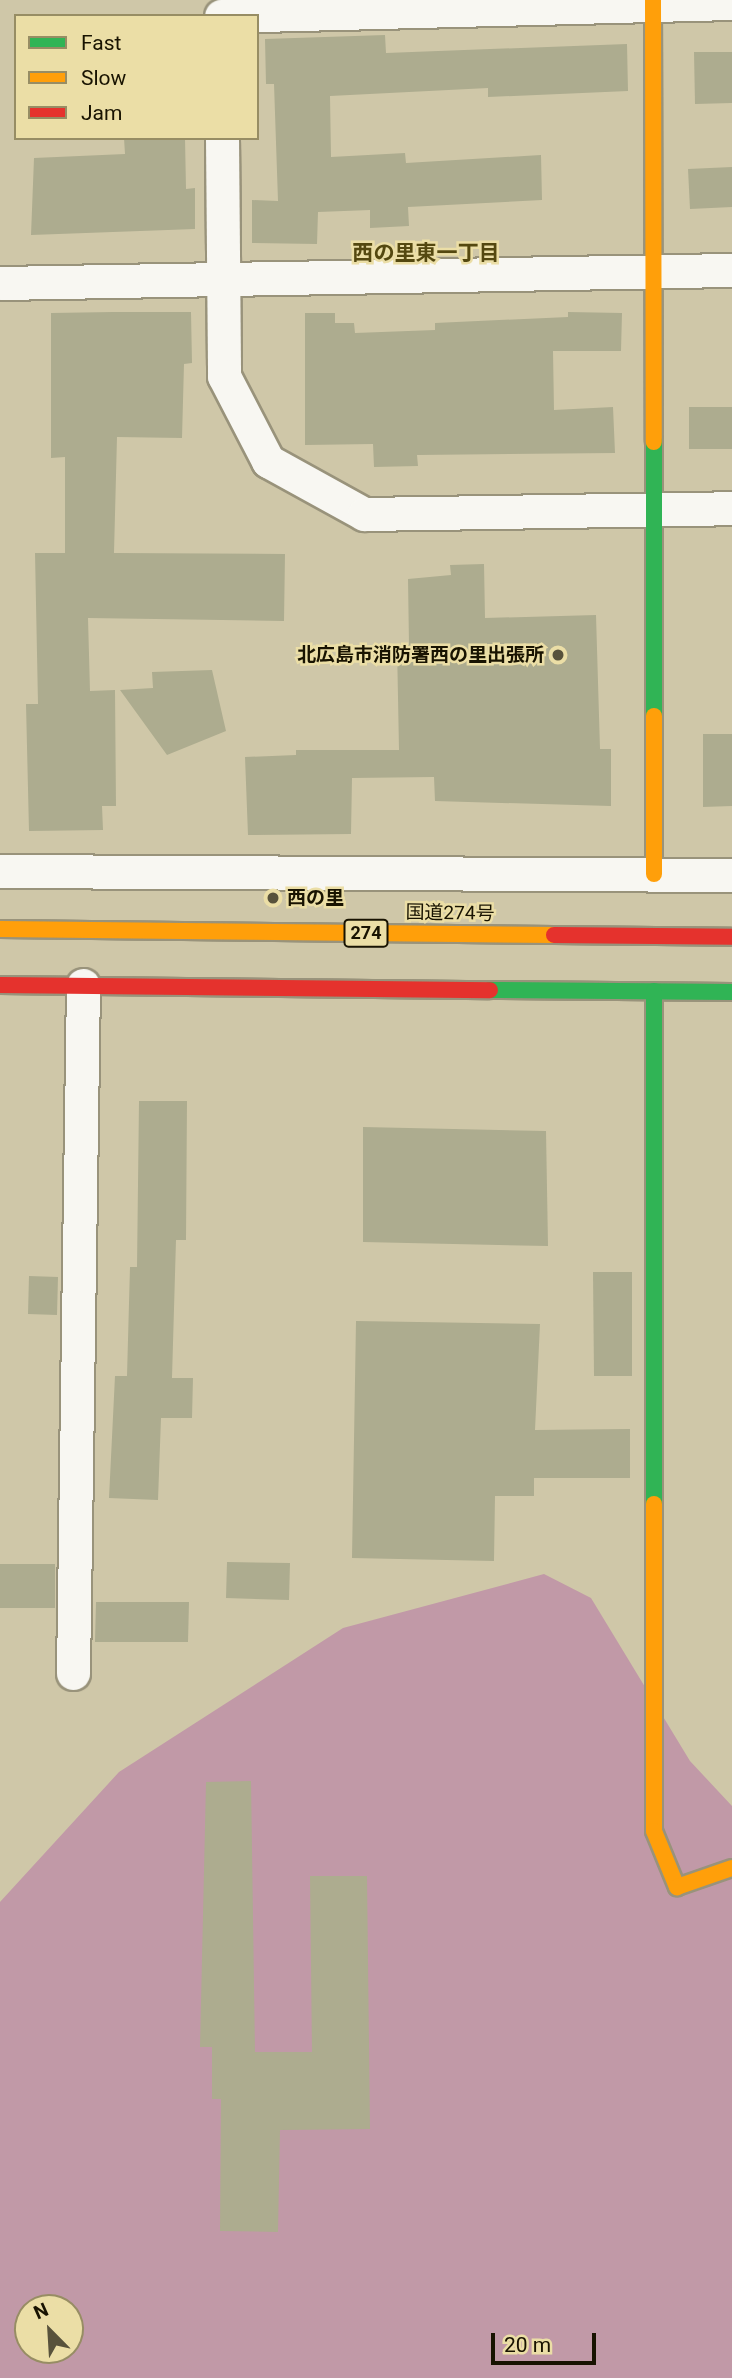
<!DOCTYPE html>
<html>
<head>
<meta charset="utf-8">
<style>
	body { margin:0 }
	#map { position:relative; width:732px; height:2378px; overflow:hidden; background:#cfc7a8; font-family:Roboto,"Noto Sans JP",sans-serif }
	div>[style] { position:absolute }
	.forest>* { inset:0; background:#c199a7 }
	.building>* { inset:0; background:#adac8f }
	.roads { filter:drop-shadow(2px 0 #99937b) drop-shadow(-2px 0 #99937b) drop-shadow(0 2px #99937b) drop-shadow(0 -2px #99937b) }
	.street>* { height:33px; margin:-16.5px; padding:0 16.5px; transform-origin:16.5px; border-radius:16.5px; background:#f8f7f2 }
	.fast>* { height:16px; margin:-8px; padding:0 8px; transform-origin:8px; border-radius:8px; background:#30b455 }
	.slow>* { height:16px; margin:-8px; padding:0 8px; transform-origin:8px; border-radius:8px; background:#ff9f0a }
	.jam>* { height:16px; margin:-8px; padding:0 8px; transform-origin:8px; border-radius:8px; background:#e5322d }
	.dots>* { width:19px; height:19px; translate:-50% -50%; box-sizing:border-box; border:4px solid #ebdea6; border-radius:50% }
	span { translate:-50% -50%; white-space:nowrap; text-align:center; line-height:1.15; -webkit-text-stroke:5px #ebdea6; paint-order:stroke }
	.shield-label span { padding:2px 5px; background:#ebdea6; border:2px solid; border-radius:5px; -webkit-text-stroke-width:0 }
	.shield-label { font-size:18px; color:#181301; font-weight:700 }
	.poi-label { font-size:19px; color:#181301; font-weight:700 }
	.right { translate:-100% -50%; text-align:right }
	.left { translate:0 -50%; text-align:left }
	.street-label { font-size:19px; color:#181301 }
	.neighbourhood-label { font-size:21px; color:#544810; font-weight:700 }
	.legend { position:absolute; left:14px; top:14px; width:245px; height:126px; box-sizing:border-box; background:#ebdea6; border:2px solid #978d64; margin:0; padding:9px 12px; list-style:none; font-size:21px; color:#181301 }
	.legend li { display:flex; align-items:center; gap:14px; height:35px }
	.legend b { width:35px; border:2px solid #978d64 }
	.north { position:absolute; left:14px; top:2294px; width:70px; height:70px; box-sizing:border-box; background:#ebdea6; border:2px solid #978d64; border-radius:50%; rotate:336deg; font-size:19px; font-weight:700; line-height:28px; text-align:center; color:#181301 }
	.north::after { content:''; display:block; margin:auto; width:24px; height:32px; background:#58523b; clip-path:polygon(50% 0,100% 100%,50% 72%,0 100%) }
	.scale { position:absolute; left:491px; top:2333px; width:105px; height:32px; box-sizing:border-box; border:4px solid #181301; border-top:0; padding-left:9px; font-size:21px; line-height:24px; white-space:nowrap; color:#181301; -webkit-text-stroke:5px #ebdea6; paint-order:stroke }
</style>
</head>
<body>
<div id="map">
	<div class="forest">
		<i style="clip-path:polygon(evenodd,544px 1574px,591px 1598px,690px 1761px,732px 1806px,732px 2378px,0 2378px,0 1902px,119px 1772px,343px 1628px,544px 1574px,28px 2308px,70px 2308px,70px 2350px,28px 2350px,28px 2308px)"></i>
	</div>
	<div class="building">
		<i style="clip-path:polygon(385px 35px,386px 53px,627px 44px,628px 91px,488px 97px,488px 88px,330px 96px,331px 157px,405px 153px,406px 163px,541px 155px,542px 200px,408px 207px,409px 226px,370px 228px,370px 210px,318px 212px,317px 244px,252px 243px,252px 200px,278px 201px,274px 84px,266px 84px,265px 39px)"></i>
		<i style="clip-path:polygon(694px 52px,732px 52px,732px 103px,695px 104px)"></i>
		<i style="clip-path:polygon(124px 138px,185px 138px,186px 189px,195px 188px,195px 229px,31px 235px,34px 158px,125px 154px)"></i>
		<i style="clip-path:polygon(732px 167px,732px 207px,690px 209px,688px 169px)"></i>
		<i style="clip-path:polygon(113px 312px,191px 312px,192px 363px,184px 364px,182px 438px,117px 437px,114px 553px,285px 554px,284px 621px,88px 618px,90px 691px,115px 690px,116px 806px,102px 806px,103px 830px,29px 831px,26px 704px,38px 704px,35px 553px,65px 553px,65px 457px,51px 458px,51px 313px)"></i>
		<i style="clip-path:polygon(568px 312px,622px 313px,621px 351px,553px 351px,554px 410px,613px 407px,615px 453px,417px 455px,418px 466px,374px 467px,373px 444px,305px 445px,305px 313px,335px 313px,335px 323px,354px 323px,355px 333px,435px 330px,435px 323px,568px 317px)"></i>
		<i style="clip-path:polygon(689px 407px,732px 407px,732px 449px,689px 449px)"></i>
		<i style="clip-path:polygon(484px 564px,485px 618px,596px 615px,600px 749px,611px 749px,611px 806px,435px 801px,434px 777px,352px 778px,351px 834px,248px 835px,245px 757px,296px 755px,296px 750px,399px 750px,397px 645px,409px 645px,408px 579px,451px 575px,450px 565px)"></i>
		<i style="clip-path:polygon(212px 670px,226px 731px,167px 755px,120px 690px,153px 688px,152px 672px)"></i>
		<i style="clip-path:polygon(703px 734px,732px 734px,732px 806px,703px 807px)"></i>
		<i style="clip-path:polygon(139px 1101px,187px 1101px,186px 1240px,176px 1240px,172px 1378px,193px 1378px,192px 1418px,161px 1418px,158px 1500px,109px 1498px,115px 1376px,127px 1376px,130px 1267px,137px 1267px)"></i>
		<i style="clip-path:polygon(363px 1127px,546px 1131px,548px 1246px,363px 1242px)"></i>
		<i style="clip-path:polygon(593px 1272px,632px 1272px,632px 1376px,594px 1376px)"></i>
		<i style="clip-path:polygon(29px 1276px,58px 1277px,57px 1315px,28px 1314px)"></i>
		<i style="clip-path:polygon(356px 1321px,540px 1324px,535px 1430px,630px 1429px,630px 1478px,534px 1478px,534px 1496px,495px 1496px,494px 1561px,352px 1558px)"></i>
		<i style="clip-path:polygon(227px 1562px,290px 1563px,289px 1600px,226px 1598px)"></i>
		<i style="clip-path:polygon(0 1564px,55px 1564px,55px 1608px,0 1608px)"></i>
		<i style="clip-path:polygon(96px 1602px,189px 1602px,188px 1642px,95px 1642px)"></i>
		<i style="clip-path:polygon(251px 1781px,255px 2052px,312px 2052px,310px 1876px,367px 1876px,370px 2129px,280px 2130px,278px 2232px,220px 2231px,221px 2099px,212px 2099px,212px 2047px,200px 2047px,206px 1782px)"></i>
	</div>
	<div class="roads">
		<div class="street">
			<i style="left:221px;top:16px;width:511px;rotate:-1.46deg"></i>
			<i style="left:222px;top:138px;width:238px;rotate:89.5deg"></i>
			<i style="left:224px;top:376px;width:96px;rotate:62.6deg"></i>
			<i style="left:268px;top:461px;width:110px;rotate:28.9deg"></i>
			<i style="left:364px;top:514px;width:368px;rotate:-0.9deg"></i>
			<i style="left:0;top:283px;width:732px;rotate:-1.02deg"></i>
			<i style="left:0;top:871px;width:732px;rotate:0.31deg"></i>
			<i style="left:73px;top:1673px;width:688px;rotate:-89.17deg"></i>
		</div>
		<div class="fast">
			<i style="left:654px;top:442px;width:274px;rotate:90deg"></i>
			<i style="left:490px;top:990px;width:242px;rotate:0.5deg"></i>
			<i style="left:654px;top:991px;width:513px;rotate:90deg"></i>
		</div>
		<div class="slow">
			<i style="left:653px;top:0;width:442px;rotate:89.9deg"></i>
			<i style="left:654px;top:716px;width:158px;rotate:90deg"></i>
			<i style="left:0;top:929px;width:554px;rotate:0.62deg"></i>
			<i style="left:654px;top:1504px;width:327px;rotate:90deg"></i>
			<i style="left:654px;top:1831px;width:61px;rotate:67.7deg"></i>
			<i style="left:677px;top:1887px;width:58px;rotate:-19.1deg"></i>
		</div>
		<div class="jam">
			<i style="left:554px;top:935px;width:178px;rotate:0.6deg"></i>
			<i style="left:0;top:985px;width:490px;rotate:0.6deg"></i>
		</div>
	</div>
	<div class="dots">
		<i style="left:558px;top:655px;background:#58523b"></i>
		<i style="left:273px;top:898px;background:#58523b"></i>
	</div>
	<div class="shield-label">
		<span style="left:366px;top:933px">274</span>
	</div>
	<div class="poi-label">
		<span class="right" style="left:544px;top:655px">北広島市消防署西の里出張所</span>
		<span class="left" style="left:287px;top:898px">西の里</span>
	</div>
	<div class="street-label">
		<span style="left:450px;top:913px;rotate:1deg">国道274号</span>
	</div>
	<div class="neighbourhood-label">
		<span style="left:426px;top:253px">西の里東一丁目</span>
	</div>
	<ul class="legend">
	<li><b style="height:9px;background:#30b455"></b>Fast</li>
	<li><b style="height:9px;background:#ff9f0a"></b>Slow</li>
	<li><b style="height:9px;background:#e5322d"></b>Jam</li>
	</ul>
	<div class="north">N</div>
	<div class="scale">20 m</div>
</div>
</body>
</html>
